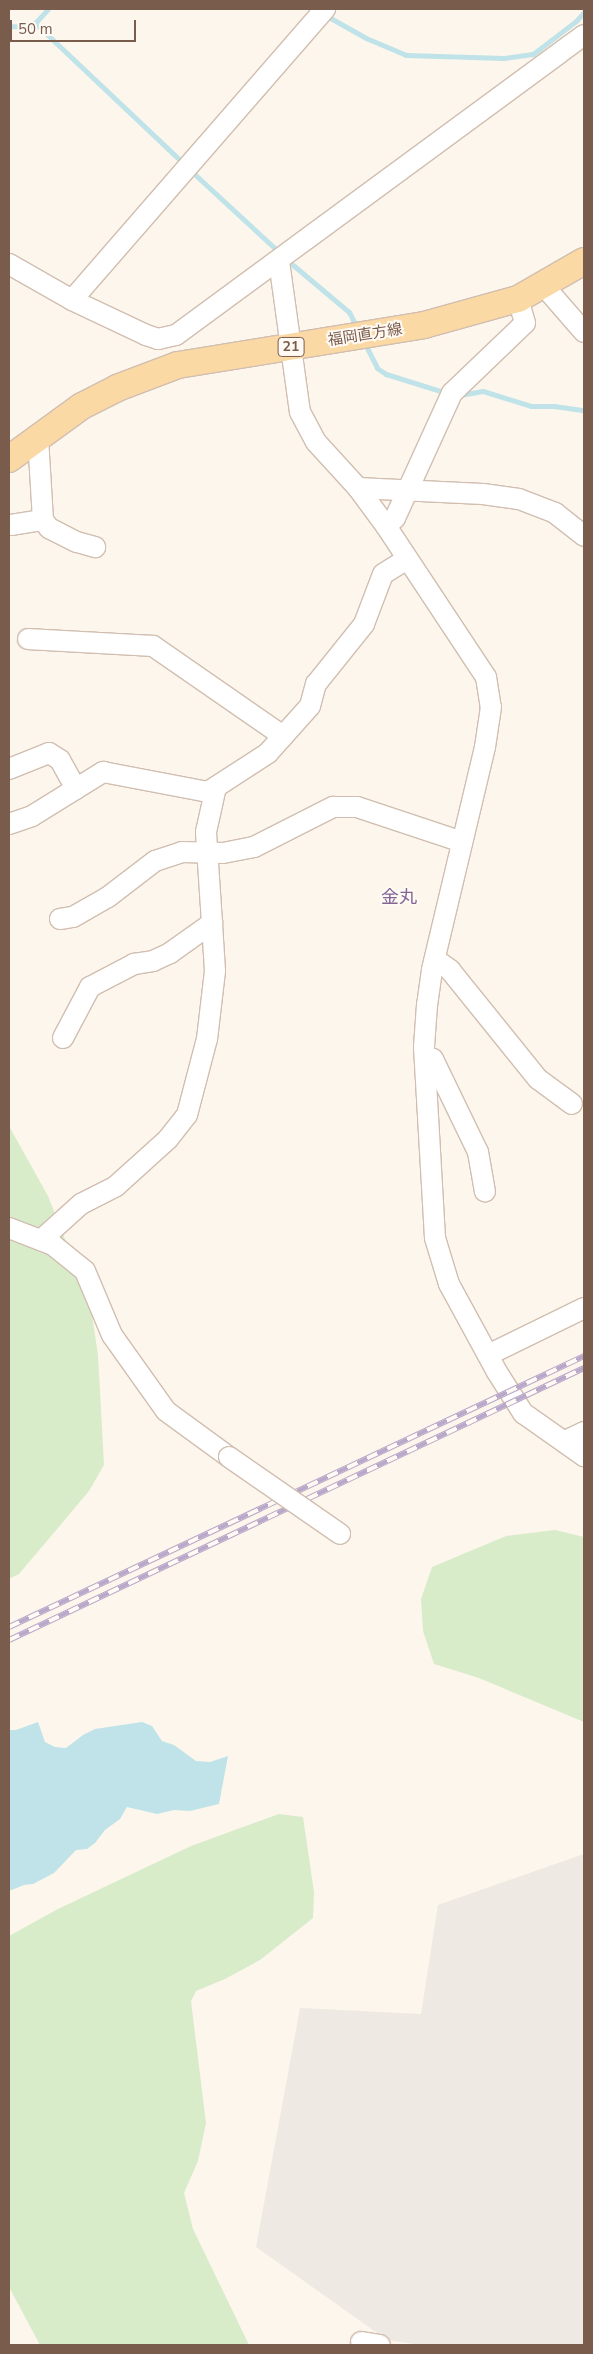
<!DOCTYPE html>
<html>
<head>
<meta charset="utf-8">
<style>
	body { margin:0 }
	#map { position:relative; width:593px; height:2354px; overflow:hidden; background:#fdf6ec; font-family:"Nunito Sans","Noto Sans JP",sans-serif }
	div>[style] { position:absolute }
	.industrial>* { inset:0; background:#efe9e4 }
	.green>* { inset:0; background:#d8ecc9 }
	.water>* { inset:0; background:#bfe3e8 }
	.stream>* { height:5px; margin:-2.5px; padding:0 2.5px; transform-origin:2.5px; border-radius:2.5px; background:#bfe3e8 }
	.roads { filter:drop-shadow(1px 0 #d1beb0) drop-shadow(-1px 0 #d1beb0) drop-shadow(0 1px #d1beb0) drop-shadow(0 -1px #d1beb0) }
	.minor>* { height:20px; margin:-10px; padding:0 10px; transform-origin:10px; border-radius:10px; background:#fff }
	.major>* { height:26px; margin:-13px; padding:0 13px; transform-origin:13px; border-radius:13px; background:#fbd9a5 }
	.rail>* { height:5.5px; margin-top:-2.75px; transform-origin:0; background:repeating-linear-gradient(90deg,#fffaf3 0 11px,#b9a8c9 0 22px); box-sizing:border-box; border-block:1px solid #b9a8c9 }
	.bridges { filter:drop-shadow(1px 0 #d1beb0) drop-shadow(-1px 0 #d1beb0) drop-shadow(0 1px #d1beb0) drop-shadow(0 -1px #d1beb0) }
	.minor-bridge>* { height:20px; margin:-10px; padding:0 10px; transform-origin:10px; border-radius:10px; background:#fff }
	span { translate:-50% -50%; white-space:nowrap; text-align:center; line-height:1.15; -webkit-text-stroke:4px #fffaf3; paint-order:stroke }
	.shield-label span { padding:1px 4px; background:#fffaf3; border:1px solid; border-radius:4px; -webkit-text-stroke-width:0 }
	.shield-label { font-size:14px; color:#7a5c4d; font-weight:700 }
	.street-label { font-size:15px; color:#7a5c4d }
	.quarter-label { font-size:18px; color:#846695 }
	.frame { position:absolute; inset:0; border:10px solid #7a5c4d; pointer-events:none }
	.scale { position:absolute; left:10px; top:20px; width:126px; height:22px; box-sizing:border-box; border:2px solid #7a5c4d; border-top:0; padding-left:6px; font-size:15px; line-height:18px; white-space:nowrap; color:#7a5c4d; -webkit-text-stroke:4px #fffaf3; paint-order:stroke }
</style>
</head>
<body>
<div id="map">
	<div class="industrial">
		<i style="clip-path:polygon(584px 1854px,584px 2345px,421px 2345px,387px 2340px,256px 2247px,300px 2008px,421px 2014px,438px 1905px)"></i>
	</div>
	<div class="green">
		<i style="clip-path:polygon(9px 1126px,48px 1196px,90px 1302px,98px 1355px,104px 1465px,89px 1491px,52px 1535px,19px 1574px,9px 1579px)"></i>
		<i style="clip-path:polygon(555px 1530px,584px 1537px,584px 1722px,479px 1678px,434px 1664px,423px 1631px,421px 1599px,432px 1567px,506px 1536px)"></i>
		<i style="clip-path:polygon(279px 1814px,303px 1817px,314px 1892px,313px 1918px,260px 1960px,225px 1979px,196px 1991px,191px 2001px,206px 2123px,198px 2161px,184px 2193px,193px 2229px,249px 2345px,40px 2345px,9px 2287px,9px 1936px,58px 1909px,191px 1846px)"></i>
	</div>
	<div class="water">
		<i style="clip-path:polygon(38px 1722px,45px 1742px,55px 1747px,66px 1748px,83px 1735px,95px 1729px,142px 1722px,152px 1726px,162px 1741px,174px 1745px,196px 1761px,210px 1762px,228px 1756px,219px 1804px,190px 1811px,174px 1810px,157px 1814px,127px 1807px,120px 1819px,105px 1830px,95px 1843px,87px 1849px,76px 1850px,54px 1873px,33px 1884px,24px 1885px,9px 1891px,9px 1730px,16px 1730px)"></i>
	</div>
	<div class="stream">
		<i style="left:325px;top:15px;width:47px;rotate:29.3deg"></i>
		<i style="left:366px;top:38px;width:43px;rotate:23deg"></i>
		<i style="left:406px;top:55px;width:98px;rotate:1.8deg"></i>
		<i style="left:504px;top:58px;width:29px;rotate:-8deg"></i>
		<i style="left:533px;top:54px;width:54px;rotate:-37.5deg"></i>
		<i style="left:576px;top:21px;width:12px;rotate:-48deg"></i>
		<i style="left:35px;top:23px;width:205px;rotate:43.4deg"></i>
		<i style="left:9px;top:26px;width:18px;rotate:3deg"></i>
		<i style="left:27px;top:27px;width:9px;rotate:-27deg"></i>
		<i style="left:35px;top:23px;width:19px;rotate:-47deg"></i>
		<i style="left:190px;top:170px;width:124px;rotate:42.7deg"></i>
		<i style="left:287px;top:260px;width:81px;rotate:40deg"></i>
		<i style="left:349px;top:312px;width:18px;rotate:63deg"></i>
		<i style="left:364px;top:342px;width:29px;rotate:63deg"></i>
		<i style="left:377px;top:368px;width:11px;rotate:34deg"></i>
		<i style="left:386px;top:374px;width:64px;rotate:17.3deg"></i>
		<i style="left:460px;top:395px;width:23px;rotate:-10deg"></i>
		<i style="left:483px;top:391px;width:50px;rotate:17.4deg"></i>
		<i style="left:531px;top:406px;width:23px"></i>
		<i style="left:554px;top:406px;width:30px;rotate:8deg"></i>
	</div>
	<div class="roads">
		<div class="minor">
			<i style="left:279px;top:261px;width:152px;rotate:82.1deg"></i>
			<i style="left:300px;top:412px;width:34px;rotate:62deg"></i>
			<i style="left:316px;top:442px;width:62px;rotate:47.6deg"></i>
			<i style="left:358px;top:488px;width:47px;rotate:53.6deg"></i>
			<i style="left:386px;top:526px;width:181px;rotate:56.5deg"></i>
			<i style="left:486px;top:677px;width:30px;rotate:81deg"></i>
			<i style="left:491px;top:707px;width:40px;rotate:98.5deg"></i>
			<i style="left:485px;top:747px;width:229px;rotate:103.4deg"></i>
			<i style="left:432px;top:970px;width:35px;rotate:98deg"></i>
			<i style="left:427px;top:1005px;width:42px;rotate:94.1deg"></i>
			<i style="left:424px;top:1047px;width:191px;rotate:86.7deg"></i>
			<i style="left:435px;top:1238px;width:48px;rotate:73.1deg"></i>
			<i style="left:449px;top:1284px;width:100px;rotate:61.4deg"></i>
			<i style="left:497px;top:1372px;width:49px;rotate:57.6deg"></i>
			<i style="left:523px;top:1413px;width:75px;rotate:35.2deg"></i>
			<i style="left:9px;top:264px;width:73px;rotate:29.7deg"></i>
			<i style="left:72px;top:300px;width:82px;rotate:25.3deg"></i>
			<i style="left:146px;top:335px;width:13px;rotate:18deg"></i>
			<i style="left:158px;top:339px;width:18px;rotate:-13deg"></i>
			<i style="left:176px;top:335px;width:506px;rotate:-36.33deg"></i>
			<i style="left:544px;top:286px;width:61px;rotate:49deg"></i>
			<i style="left:72px;top:300px;width:386px;rotate:-49deg"></i>
			<i style="left:38px;top:438px;width:82px;rotate:86.5deg"></i>
			<i style="left:43px;top:520px;width:10px;rotate:53deg"></i>
			<i style="left:49px;top:528px;width:31px;rotate:27deg"></i>
			<i style="left:77px;top:542px;width:19px;rotate:16deg"></i>
			<i style="left:358px;top:488px;width:125px;rotate:2.7deg"></i>
			<i style="left:483px;top:494px;width:36px;rotate:8deg"></i>
			<i style="left:519px;top:499px;width:39px;rotate:21deg"></i>
			<i style="left:555px;top:513px;width:37px;rotate:38deg"></i>
			<i style="left:11px;top:525px;width:32px;rotate:-9deg"></i>
			<i style="left:386px;top:526px;width:12px;rotate:-42deg"></i>
			<i style="left:395px;top:518px;width:137px;rotate:-65.5deg"></i>
			<i style="left:452px;top:393px;width:101px;rotate:-43.8deg"></i>
			<i style="left:525px;top:323px;width:25px;rotate:-106deg"></i>
			<i style="left:28px;top:639px;width:125px;rotate:3.2deg"></i>
			<i style="left:153px;top:646px;width:158px;rotate:34.7deg"></i>
			<i style="left:9px;top:769px;width:43px;rotate:-21.8deg"></i>
			<i style="left:49px;top:753px;width:13px;rotate:32deg"></i>
			<i style="left:60px;top:760px;width:33px;rotate:61deg"></i>
			<i style="left:9px;top:824px;width:24px;rotate:-19deg"></i>
			<i style="left:32px;top:816px;width:84px;rotate:-31.8deg"></i>
			<i style="left:103px;top:772px;width:107px;rotate:10.8deg"></i>
			<i style="left:208px;top:792px;width:72px;rotate:-33deg"></i>
			<i style="left:268px;top:753px;width:63px;rotate:-48.2deg"></i>
			<i style="left:310px;top:706px;width:23px;rotate:-75deg"></i>
			<i style="left:316px;top:684px;width:77px;rotate:-51.3deg"></i>
			<i style="left:364px;top:624px;width:53px;rotate:-69.2deg"></i>
			<i style="left:383px;top:574px;width:28px;rotate:-32deg"></i>
			<i style="left:60px;top:919px;width:13px;rotate:-9deg"></i>
			<i style="left:73px;top:917px;width:40px;rotate:-29.7deg"></i>
			<i style="left:108px;top:897px;width:59px;rotate:-37.5deg"></i>
			<i style="left:155px;top:861px;width:28px;rotate:-18deg"></i>
			<i style="left:182px;top:852px;width:41px;rotate:1.4deg"></i>
			<i style="left:223px;top:853px;width:32px;rotate:-11deg"></i>
			<i style="left:254px;top:847px;width:89px;rotate:-26.9deg"></i>
			<i style="left:333px;top:807px;width:24px"></i>
			<i style="left:357px;top:807px;width:111px;rotate:18.4deg"></i>
			<i style="left:435px;top:959px;width:19px;rotate:36deg"></i>
			<i style="left:450px;top:970px;width:140px;rotate:51.1deg"></i>
			<i style="left:538px;top:1079px;width:42px;rotate:36.3deg"></i>
			<i style="left:63px;top:1038px;width:58px;rotate:-62.1deg"></i>
			<i style="left:90px;top:987px;width:50px;rotate:-27.6deg"></i>
			<i style="left:134px;top:964px;width:19px;rotate:-9deg"></i>
			<i style="left:153px;top:961px;width:19px;rotate:-25deg"></i>
			<i style="left:170px;top:953px;width:52px;rotate:-35.5deg"></i>
			<i style="left:212px;top:923px;width:91px;rotate:-93.8deg"></i>
			<i style="left:206px;top:832px;width:46px;rotate:-77.5deg"></i>
			<i style="left:425px;top:1057px;width:8px;rotate:14deg"></i>
			<i style="left:433px;top:1059px;width:103px;rotate:64.2deg"></i>
			<i style="left:478px;top:1152px;width:40px;rotate:80deg"></i>
			<i style="left:9px;top:1228px;width:47px;rotate:21.1deg"></i>
			<i style="left:53px;top:1245px;width:41px;rotate:39.1deg"></i>
			<i style="left:85px;top:1271px;width:69px;rotate:67.1deg"></i>
			<i style="left:112px;top:1335px;width:93px;rotate:54.6deg"></i>
			<i style="left:166px;top:1411px;width:78px;rotate:36.1deg"></i>
			<i style="left:41px;top:1240px;width:54px;rotate:-42deg"></i>
			<i style="left:81px;top:1204px;width:39px;rotate:-27deg"></i>
			<i style="left:116px;top:1186px;width:70px;rotate:-42.1deg"></i>
			<i style="left:168px;top:1139px;width:31px;rotate:-52deg"></i>
			<i style="left:187px;top:1115px;width:79px;rotate:-75.3deg"></i>
			<i style="left:207px;top:1039px;width:68px;rotate:-83.3deg"></i>
			<i style="left:215px;top:971px;width:48px;rotate:-93.6deg"></i>
			<i style="left:488px;top:1355px;width:107px;rotate:-26.1deg"></i>
			<i style="left:565px;top:1441px;width:21px;rotate:-25deg"></i>
			<i style="left:361px;top:2342px;width:19px;rotate:9deg"></i>
		</div>
		<div class="major">
			<i style="left:9px;top:459px;width:90px;rotate:-36deg"></i>
			<i style="left:82px;top:406px;width:39px;rotate:-27deg"></i>
			<i style="left:117px;top:388px;width:65px;rotate:-20.7deg"></i>
			<i style="left:178px;top:365px;width:249px;rotate:-9.2deg"></i>
			<i style="left:424px;top:325px;width:98px;rotate:-15.5deg"></i>
			<i style="left:518px;top:299px;width:76px;rotate:-29.9deg"></i>
		</div>
	</div>
	<div class="rail">
		<i style="left:9px;top:1627px;width:636px;rotate:-25.23deg"></i>
		<i style="left:9px;top:1640px;width:636px;rotate:-25.32deg"></i>
	</div>
	<div class="bridges">
		<div class="minor-bridge">
			<i style="left:229px;top:1457px;width:135px;rotate:34.7deg"></i>
		</div>
	</div>
	<div class="shield-label">
		<span style="left:291px;top:347px">21</span>
	</div>
	<div class="street-label">
		<span style="left:365px;top:335px;rotate:-9deg">福岡直方線</span>
	</div>
	<div class="quarter-label">
		<span style="left:399px;top:897px">金丸</span>
	</div>
	<div class="frame"></div>
	<div class="scale">50 m</div>
</div>
</body>
</html>
